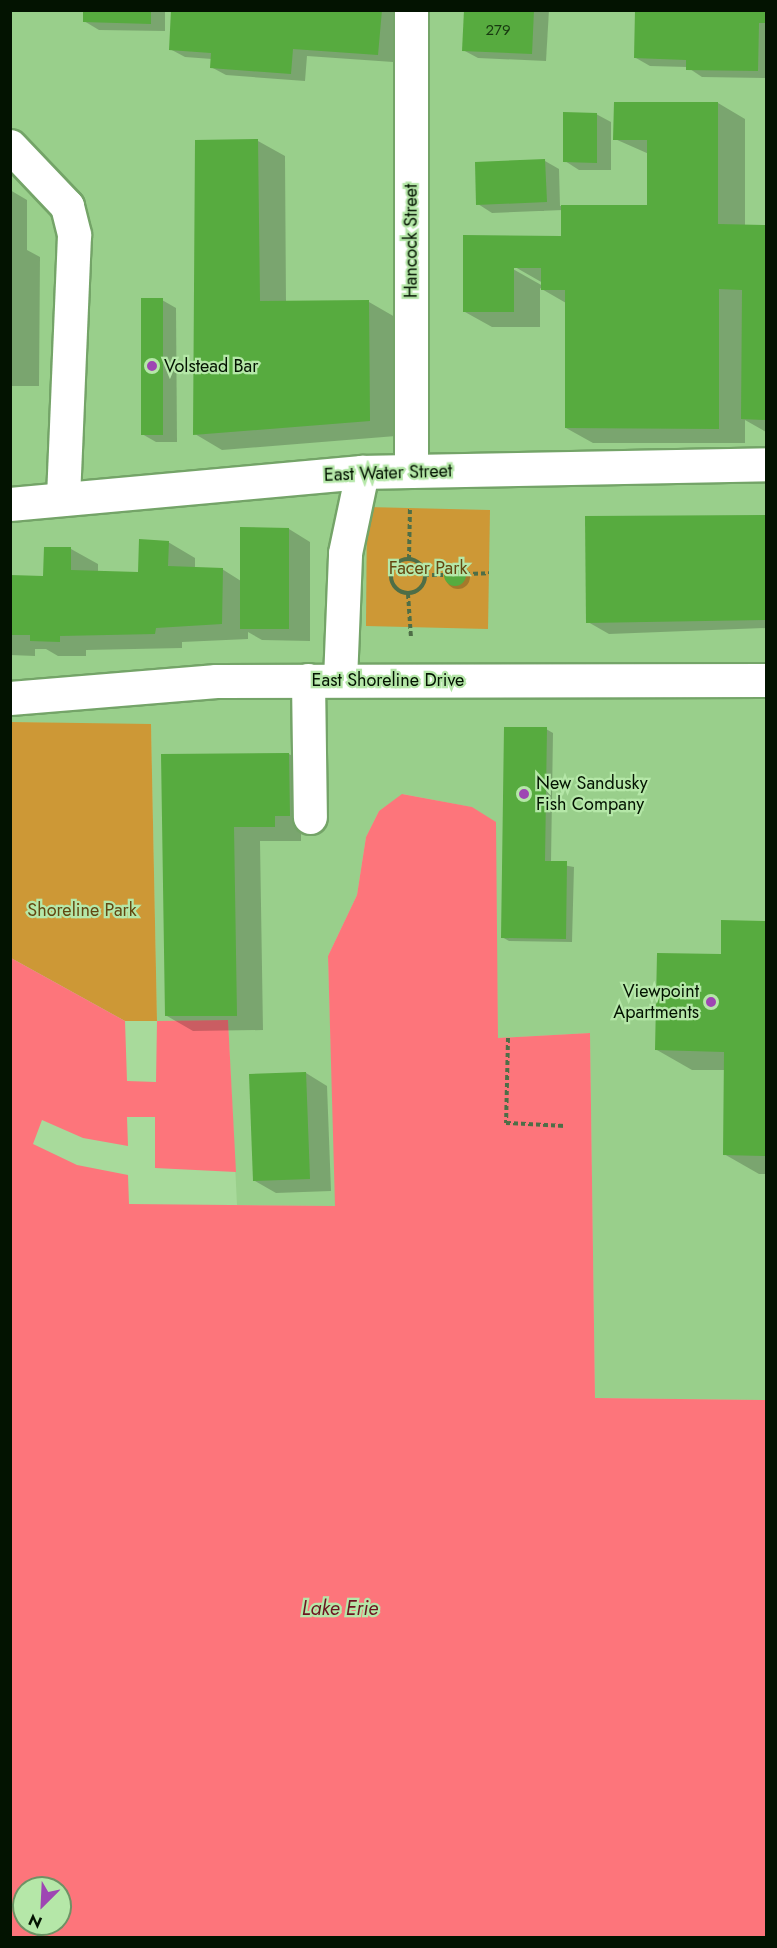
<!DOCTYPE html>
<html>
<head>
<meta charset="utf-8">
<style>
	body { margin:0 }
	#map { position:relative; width:777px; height:1948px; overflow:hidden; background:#a8da9b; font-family:Jost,sans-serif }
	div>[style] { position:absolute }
	.built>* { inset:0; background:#99cf8b }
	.green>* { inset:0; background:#cd9836 }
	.water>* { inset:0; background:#fd757b }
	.shadow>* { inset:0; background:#0003 }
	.round { border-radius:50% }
	.building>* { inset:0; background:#57ab3f }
	.path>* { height:4px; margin-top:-2px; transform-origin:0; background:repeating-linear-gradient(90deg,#4e6e47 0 4.5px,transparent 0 7.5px) }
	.path>.ring { margin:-2px; padding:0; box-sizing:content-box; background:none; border:4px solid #4e6e47; border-radius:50% }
	.roads { filter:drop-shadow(2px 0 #74a468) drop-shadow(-2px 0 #74a468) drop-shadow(0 2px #74a468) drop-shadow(0 -2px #74a468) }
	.minor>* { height:33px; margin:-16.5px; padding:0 16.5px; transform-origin:16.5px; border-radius:16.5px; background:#fff }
	.dots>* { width:16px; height:16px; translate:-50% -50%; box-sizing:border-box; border:3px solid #b5e7a8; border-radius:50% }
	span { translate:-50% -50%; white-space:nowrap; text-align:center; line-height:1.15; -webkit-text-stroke:4.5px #b5e7a8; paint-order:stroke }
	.number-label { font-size:15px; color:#183910 }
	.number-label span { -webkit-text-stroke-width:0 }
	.street-label { font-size:18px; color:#031301 }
	.poi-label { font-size:18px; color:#031301 }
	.left { translate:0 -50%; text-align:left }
	.right { translate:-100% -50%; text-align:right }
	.park-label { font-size:18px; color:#634710 }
	.water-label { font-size:20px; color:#6b1520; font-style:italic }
	.frame { position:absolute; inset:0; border:12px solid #031301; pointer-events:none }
	.north { position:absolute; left:12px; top:1876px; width:60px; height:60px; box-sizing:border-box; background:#b5e7a8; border:2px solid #6e9265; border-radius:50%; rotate:204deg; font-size:16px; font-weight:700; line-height:24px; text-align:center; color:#031301 }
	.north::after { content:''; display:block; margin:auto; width:21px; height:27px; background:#9e46b3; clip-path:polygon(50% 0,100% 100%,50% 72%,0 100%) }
</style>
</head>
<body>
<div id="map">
	<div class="built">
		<i style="clip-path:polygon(11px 11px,766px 11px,766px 1400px,595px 1398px,590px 1033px,498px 1038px,495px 822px,471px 807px,403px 794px,379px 811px,366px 837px,357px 895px,328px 956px,336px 1206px,237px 1205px,228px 1020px,157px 1021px,151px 725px,11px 722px)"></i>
	</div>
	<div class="green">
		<i style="clip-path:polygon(367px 507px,490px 510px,488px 629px,366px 626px)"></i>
		<i style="clip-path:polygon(11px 722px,151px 724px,157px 1021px,125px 1021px,11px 958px)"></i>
	</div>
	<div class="water">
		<i style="clip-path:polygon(evenodd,402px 794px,472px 807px,496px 822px,498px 1038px,590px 1033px,595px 1398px,766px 1400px,766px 1937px,11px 1937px,11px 958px,125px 1021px,127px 1081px,156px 1082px,157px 1021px,228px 1020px,236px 1172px,155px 1168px,155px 1117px,127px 1117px,128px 1146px,83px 1138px,42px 1120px,33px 1144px,77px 1165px,128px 1175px,129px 1204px,335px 1206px,328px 956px,357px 895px,366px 837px,379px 811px,402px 794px,24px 1888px,60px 1888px,60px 1924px,24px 1924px,24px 1888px)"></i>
	</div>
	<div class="shadow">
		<i style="clip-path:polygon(85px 10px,165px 10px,165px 31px,99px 30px,84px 21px)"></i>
		<i style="clip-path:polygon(173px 10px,396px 10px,393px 62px,307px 56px,305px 81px,226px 75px,211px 67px,212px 59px,185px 57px,170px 49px)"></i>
		<i style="clip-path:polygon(465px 10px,549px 10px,546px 61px,478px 58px,463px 50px)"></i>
		<i style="clip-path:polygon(637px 10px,766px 10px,766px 78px,702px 77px,687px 67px,650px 66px,636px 58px)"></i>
		<i style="clip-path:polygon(evenodd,615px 103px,718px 103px,745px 119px,745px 226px,766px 226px,766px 432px,745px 420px,745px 443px,593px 443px,566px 428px,566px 303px,540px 288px,540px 327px,492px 327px,465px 312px,465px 237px,563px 237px,563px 210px,492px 213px,478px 204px,545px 161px,559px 169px,560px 206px,648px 206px,649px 154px,615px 139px,615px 103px,508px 263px,543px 283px,543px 286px,506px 265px,508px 263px)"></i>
		<i style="clip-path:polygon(596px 114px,611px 122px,611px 170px,579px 170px,565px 161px)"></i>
		<i style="clip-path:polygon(258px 141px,285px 156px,286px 302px,369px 302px,395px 317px,396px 436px,222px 450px,195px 434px)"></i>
		<i style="clip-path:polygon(10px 190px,27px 200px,27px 250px,40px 257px,39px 386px,10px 386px)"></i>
		<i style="clip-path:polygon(162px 300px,176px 308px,177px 442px,156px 442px,142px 434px)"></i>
		<i style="clip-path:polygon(766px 516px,766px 628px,609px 634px,588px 622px,587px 518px)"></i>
		<i style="clip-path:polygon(289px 529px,310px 542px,310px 641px,262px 640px,248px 632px,248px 639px,182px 642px,182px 648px,86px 650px,86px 656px,58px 656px,46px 649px,35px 649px,35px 656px,10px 655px,10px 577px,45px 578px,46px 548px,71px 549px,98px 564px,98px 572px,140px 573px,168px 542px,195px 558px,195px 569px,222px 569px,241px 581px)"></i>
		<i class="round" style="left:446px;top:565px;width:24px;height:24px"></i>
		<i style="clip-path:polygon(546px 729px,553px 733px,551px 863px,574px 867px,572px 942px,509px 941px,502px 937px)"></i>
		<i style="clip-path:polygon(289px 754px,315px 769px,316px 830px,301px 831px,301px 841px,260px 841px,263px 1030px,193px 1031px,167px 1016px,163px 755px)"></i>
		<i style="clip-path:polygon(722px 922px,766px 923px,766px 1174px,759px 1174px,724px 1154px,725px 1070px,692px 1070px,657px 1050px,722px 956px)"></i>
		<i style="clip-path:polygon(306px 1073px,327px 1086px,331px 1191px,276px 1193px,255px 1181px)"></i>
	</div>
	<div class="building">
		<i style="clip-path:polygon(83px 10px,151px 10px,151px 24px,83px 22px)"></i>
		<i style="clip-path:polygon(171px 10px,382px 10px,378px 55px,293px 49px,291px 74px,210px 68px,211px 53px,169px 50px)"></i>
		<i style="clip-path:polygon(464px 10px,534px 10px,532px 54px,462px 51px)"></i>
		<i style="clip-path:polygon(635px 10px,766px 10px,766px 23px,759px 23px,758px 71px,686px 70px,686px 60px,634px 58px)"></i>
		<i style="clip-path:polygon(614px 102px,718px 102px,718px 224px,766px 225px,766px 420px,741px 419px,742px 290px,719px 289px,719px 429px,565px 428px,565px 290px,541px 290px,541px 268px,514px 268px,514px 312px,463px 312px,463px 235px,561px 236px,561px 205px,647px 205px,647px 140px,613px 140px)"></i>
		<i style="clip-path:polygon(563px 112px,597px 113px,597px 163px,563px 162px)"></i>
		<i style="clip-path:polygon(258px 139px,260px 301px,369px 300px,370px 421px,193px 435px,195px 140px)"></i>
		<i style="clip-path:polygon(545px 159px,547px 202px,476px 205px,475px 162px)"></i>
		<i style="clip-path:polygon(141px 298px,163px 298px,163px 435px,141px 435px)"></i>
		<i style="clip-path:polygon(766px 515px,766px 620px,586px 623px,585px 516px)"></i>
		<i style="clip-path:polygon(240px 527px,289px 528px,289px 629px,240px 629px)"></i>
		<i style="clip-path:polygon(139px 539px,169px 541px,168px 566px,223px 568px,222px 624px,156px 628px,155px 634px,60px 636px,60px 642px,30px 641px,30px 635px,10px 635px,10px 575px,43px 576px,44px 547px,71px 547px,71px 570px,138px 572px)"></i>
		<i class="round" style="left:444px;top:564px;width:22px;height:22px"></i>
		<i style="clip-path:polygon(504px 727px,547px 727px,545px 861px,567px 861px,566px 939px,501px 938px)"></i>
		<i style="clip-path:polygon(289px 753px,290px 816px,275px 816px,275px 827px,234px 827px,237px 1016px,165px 1016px,161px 754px)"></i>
		<i style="clip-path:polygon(721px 920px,766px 921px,766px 1156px,723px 1155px,724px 1052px,655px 1050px,657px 953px,721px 954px)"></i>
		<i style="clip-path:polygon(306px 1072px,310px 1179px,253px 1181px,249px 1074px)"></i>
	</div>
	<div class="path">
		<i class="ring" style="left:391px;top:559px;width:30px;height:30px"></i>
		<i style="left:409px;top:559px;width:50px;rotate:-88.9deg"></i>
		<i style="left:466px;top:574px;width:23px;rotate:-2deg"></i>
		<i style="left:425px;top:575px;width:18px"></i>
		<i style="left:408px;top:594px;width:44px;rotate:86.1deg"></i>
		<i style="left:508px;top:1038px;width:85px;rotate:91.3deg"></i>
		<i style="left:506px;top:1123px;width:59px;rotate:2.9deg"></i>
	</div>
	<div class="roads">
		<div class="minor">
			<i style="left:10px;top:146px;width:83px;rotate:46.5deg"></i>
			<i style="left:67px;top:206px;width:30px;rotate:76deg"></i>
			<i style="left:74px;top:235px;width:264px;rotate:92.4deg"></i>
			<i style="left:411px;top:471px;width:461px;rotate:-90deg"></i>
			<i style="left:10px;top:504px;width:353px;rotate:-5.2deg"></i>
			<i style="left:362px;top:472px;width:404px;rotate:-1.1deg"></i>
			<i style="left:308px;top:680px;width:137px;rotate:89.2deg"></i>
			<i style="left:340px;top:680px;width:127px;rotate:-87.7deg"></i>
			<i style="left:345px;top:553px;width:83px;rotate:-78.1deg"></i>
			<i style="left:10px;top:698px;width:207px;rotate:-4.7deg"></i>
			<i style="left:216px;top:681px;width:550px;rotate:-0.1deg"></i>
		</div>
	</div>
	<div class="dots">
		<i style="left:152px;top:366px;background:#9e46b3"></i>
		<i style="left:524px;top:794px;background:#9e46b3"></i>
		<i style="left:711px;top:1002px;background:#9e46b3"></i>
	</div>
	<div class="number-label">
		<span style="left:498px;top:31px">279</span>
	</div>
	<div class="street-label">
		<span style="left:411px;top:241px;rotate:-90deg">Hancock Street</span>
		<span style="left:388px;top:473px;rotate:-2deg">East Water Street</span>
		<span style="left:388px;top:680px">East Shoreline Drive</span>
	</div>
	<div class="poi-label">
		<span class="left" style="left:164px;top:366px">Volstead Bar</span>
		<span class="left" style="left:536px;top:794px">New Sandusky<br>Fish Company</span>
		<span class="right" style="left:699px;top:1002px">Viewpoint<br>Apartments</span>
	</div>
	<div class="park-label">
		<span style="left:428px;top:568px">Facer Park</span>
		<span style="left:82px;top:910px">Shoreline Park</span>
	</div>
	<div class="water-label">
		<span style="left:340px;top:1608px">Lake Erie</span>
	</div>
	<div class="frame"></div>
	<div class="north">N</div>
</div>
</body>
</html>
